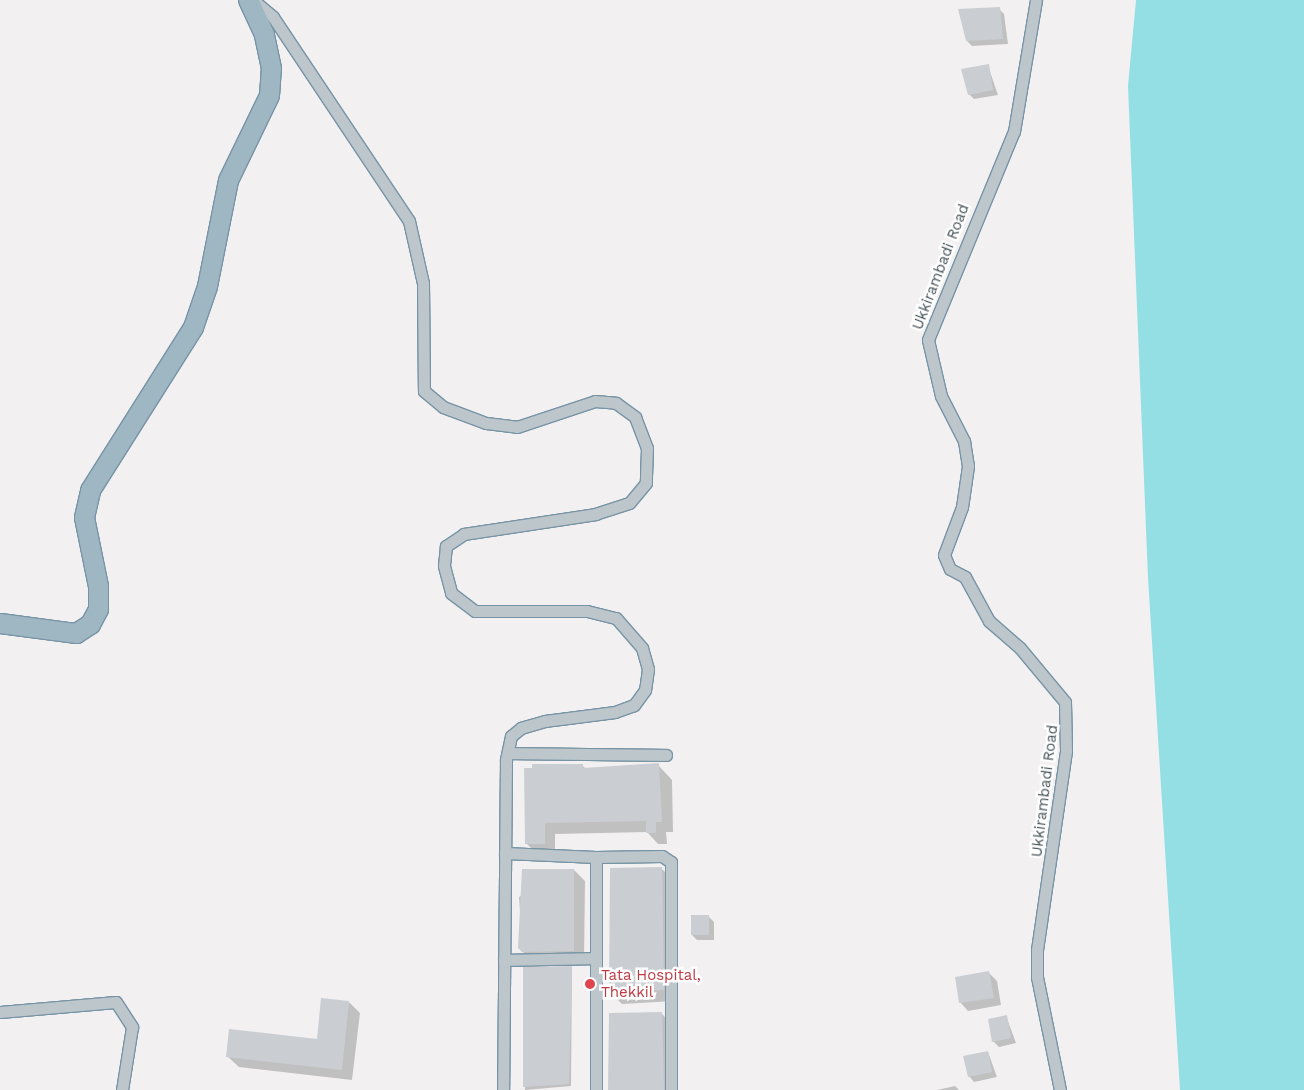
<!DOCTYPE html>
<html>
<head>
<meta charset="utf-8">
<style>
	body { margin:0 }
	#map { position:relative; width:1304px; height:1090px; overflow:hidden; background:#f2f0f0; font-family:"Work Sans",sans-serif }
	div>[style] { position:absolute }
	.water>* { inset:0; background:#94dfe4 }
	.shadow>* { inset:0; background:#0003 }
	.building>* { inset:0; background:#caced2 }
	.roads { filter:drop-shadow(1px 0 #7794a6) drop-shadow(-1px 0 #7794a6) drop-shadow(0 1px #7794a6) drop-shadow(0 -1px #7794a6) }
	.minor>* { height:11px; margin:-5.5px; padding:0 5.5px; transform-origin:5.5px; border-radius:5.5px; background:#bdc6cb }
	.trunk>* { height:19px; margin:-9.5px; padding:0 9.5px; transform-origin:9.5px; border-radius:9.5px; background:#9fb6c3 }
	.dots>* { width:14px; height:14px; translate:-50% -50%; box-sizing:border-box; border:2px solid #fff; border-radius:50% }
	span { translate:-50% -50%; white-space:nowrap; text-align:center; line-height:1.15; -webkit-text-stroke:5px #fff; paint-order:stroke }
	.street-label { font-size:15px; color:#49565c }
	.health-label { font-size:15px; color:#be3a42 }
	.left { translate:0 -50%; text-align:left }
</style>
</head>
<body>
<div id="map">
	<div class="water">
		<i style="clip-path:polygon(1136px 0,1304px 0,1304px 1090px,1180px 1090px,1148px 578px,1128px 86px)"></i>
	</div>
	<div class="shadow">
		<i style="clip-path:polygon(999px 9px,1004px 14px,1008px 44px,972px 46px,967px 41px)"></i>
		<i style="clip-path:polygon(988px 66px,998px 95px,974px 99px,969px 94px)"></i>
		<i style="clip-path:polygon(582px 765px,586px 769px,658px 765px,672px 780px,673px 832px,666px 832px,667px 844px,658px 844px,647px 832px,555px 834px,555px 855px,538px 855px,527px 844px)"></i>
		<i style="clip-path:polygon(661px 868px,672px 879px,674px 1001px,622px 1004px,611px 993px)"></i>
		<i style="clip-path:polygon(574px 870px,585px 881px,584px 962px,534px 963px,523px 952px,519px 897px)"></i>
		<i style="clip-path:polygon(709px 917px,714px 922px,714px 940px,697px 940px,692px 935px)"></i>
		<i style="clip-path:polygon(572px 967px,571px 1086px,525px 1090px,524px 968px)"></i>
		<i style="clip-path:polygon(989px 973px,997px 981px,1001px 1005px,968px 1011px,960px 1002px)"></i>
		<i style="clip-path:polygon(349px 1002px,360px 1013px,352px 1080px,239px 1067px,227px 1056px,318px 1041px)"></i>
		<i style="clip-path:polygon(661px 1013px,672px 1024px,672px 1090px,609px 1090px)"></i>
		<i style="clip-path:polygon(1006px 1016px,1016px 1043px,999px 1047px,993px 1041px)"></i>
		<i style="clip-path:polygon(988px 1052px,997px 1077px,974px 1082px,969px 1076px)"></i>
		<i style="clip-path:polygon(955px 1086px,959px 1090px,937px 1090px)"></i>
	</div>
	<div class="building">
		<i style="clip-path:polygon(1000px 7px,1003px 39px,966px 41px,958px 9px)"></i>
		<i style="clip-path:polygon(989px 64px,993px 90px,968px 95px,961px 69px)"></i>
		<i style="clip-path:polygon(659px 763px,662px 822px,656px 822px,656px 833px,646px 833px,646px 821px,545px 823px,545px 844px,525px 844px,524px 768px,532px 768px,532px 764px,583px 764px,583px 768px)"></i>
		<i style="clip-path:polygon(662px 867px,664px 990px,609px 993px,610px 868px)"></i>
		<i style="clip-path:polygon(522px 869px,574px 869px,574px 951px,522px 952px,518px 948px)"></i>
		<i style="clip-path:polygon(691px 915px,709px 915px,709px 935px,691px 935px)"></i>
		<i style="clip-path:polygon(572px 966px,569px 1084px,523px 1087px,523px 967px)"></i>
		<i style="clip-path:polygon(989px 971px,994px 998px,959px 1003px,955px 977px)"></i>
		<i style="clip-path:polygon(321px 998px,349px 1001px,342px 1070px,226px 1057px,229px 1029px,317px 1039px)"></i>
		<i style="clip-path:polygon(662px 1012px,664px 1090px,608px 1090px,609px 1013px)"></i>
		<i style="clip-path:polygon(1007px 1015px,1011px 1038px,992px 1042px,988px 1019px)"></i>
		<i style="clip-path:polygon(988px 1051px,992px 1072px,968px 1077px,963px 1056px)"></i>
	</div>
	<div class="roads">
		<div class="minor">
			<i style="left:253px;top:0;width:26px;rotate:40deg"></i>
			<i style="left:273px;top:17px;width:245px;rotate:56.3deg"></i>
			<i style="left:409px;top:221px;width:64px;rotate:77.3deg"></i>
			<i style="left:423px;top:283px;width:108px;rotate:89.5deg"></i>
			<i style="left:424px;top:391px;width:25px;rotate:40deg"></i>
			<i style="left:443px;top:407px;width:46px;rotate:20.4deg"></i>
			<i style="left:486px;top:423px;width:31px;rotate:7deg"></i>
			<i style="left:517px;top:427px;width:82px;rotate:-18.4deg"></i>
			<i style="left:595px;top:401px;width:21px;rotate:5deg"></i>
			<i style="left:616px;top:403px;width:24px;rotate:36deg"></i>
			<i style="left:635px;top:417px;width:33px;rotate:69deg"></i>
			<i style="left:647px;top:448px;width:35px;rotate:92deg"></i>
			<i style="left:646px;top:483px;width:26px;rotate:130deg"></i>
			<i style="left:629px;top:503px;width:35px;rotate:162deg"></i>
			<i style="left:596px;top:514px;width:134px;rotate:171.4deg"></i>
			<i style="left:464px;top:534px;width:22px;rotate:146deg"></i>
			<i style="left:446px;top:546px;width:20px;rotate:96deg"></i>
			<i style="left:444px;top:566px;width:28px;rotate:75deg"></i>
			<i style="left:451px;top:593px;width:30px;rotate:37deg"></i>
			<i style="left:475px;top:611px;width:112px"></i>
			<i style="left:587px;top:611px;width:30px;rotate:14deg"></i>
			<i style="left:616px;top:618px;width:40px;rotate:49deg"></i>
			<i style="left:642px;top:648px;width:22px;rotate:74deg"></i>
			<i style="left:648px;top:669px;width:21px;rotate:98deg"></i>
			<i style="left:645px;top:690px;width:19px;rotate:126deg"></i>
			<i style="left:634px;top:705px;width:20px;rotate:160deg"></i>
			<i style="left:615px;top:712px;width:71px;rotate:172.7deg"></i>
			<i style="left:545px;top:721px;width:25px;rotate:164deg"></i>
			<i style="left:521px;top:728px;width:13px;rotate:141deg"></i>
			<i style="left:511px;top:736px;width:25px;rotate:102deg"></i>
			<i style="left:506px;top:760px;width:330px;rotate:90.5deg"></i>
			<i style="left:1036px;top:0;width:133px;rotate:99.5deg"></i>
			<i style="left:1014px;top:131px;width:226px;rotate:112.4deg"></i>
			<i style="left:928px;top:340px;width:57px;rotate:76.9deg"></i>
			<i style="left:941px;top:396px;width:51px;rotate:62.9deg"></i>
			<i style="left:964px;top:441px;width:25px;rotate:81deg"></i>
			<i style="left:968px;top:466px;width:41px;rotate:98.3deg"></i>
			<i style="left:962px;top:507px;width:51px;rotate:110.6deg"></i>
			<i style="left:944px;top:555px;width:15px;rotate:67deg"></i>
			<i style="left:950px;top:569px;width:17px;rotate:28deg"></i>
			<i style="left:965px;top:577px;width:50px;rotate:61.4deg"></i>
			<i style="left:989px;top:621px;width:41px;rotate:41.1deg"></i>
			<i style="left:1020px;top:648px;width:70px;rotate:50.2deg"></i>
			<i style="left:1065px;top:702px;width:49px;rotate:88.8deg"></i>
			<i style="left:1066px;top:751px;width:201px;rotate:98.3deg"></i>
			<i style="left:1037px;top:950px;width:27px;rotate:90deg"></i>
			<i style="left:1037px;top:977px;width:115px;rotate:78.5deg"></i>
			<i style="left:508px;top:753px;width:158px;rotate:0.7deg"></i>
			<i style="left:505px;top:853px;width:91px;rotate:2.5deg"></i>
			<i style="left:596px;top:857px;width:233px;rotate:90deg"></i>
			<i style="left:596px;top:857px;width:66px;rotate:-0.9deg"></i>
			<i style="left:662px;top:856px;width:11px;rotate:34deg"></i>
			<i style="left:671px;top:862px;width:227px;rotate:90deg"></i>
			<i style="left:504px;top:960px;width:92px;rotate:-1.2deg"></i>
			<i style="left:0;top:1012px;width:116px;rotate:-4.9deg"></i>
			<i style="left:116px;top:1002px;width:30px;rotate:57deg"></i>
			<i style="left:132px;top:1027px;width:64px;rotate:99deg"></i>
		</div>
		<div class="trunk">
			<i style="left:0;top:623px;width:77px;rotate:7.5deg"></i>
			<i style="left:76px;top:633px;width:17px;rotate:-33deg"></i>
			<i style="left:90px;top:624px;width:17px;rotate:-62deg"></i>
			<i style="left:98px;top:609px;width:23px;rotate:-90deg"></i>
			<i style="left:98px;top:586px;width:70px;rotate:-101.5deg"></i>
			<i style="left:84px;top:517px;width:28px;rotate:-77deg"></i>
			<i style="left:90px;top:490px;width:193px;rotate:-57.7deg"></i>
			<i style="left:193px;top:327px;width:43px;rotate:-71.1deg"></i>
			<i style="left:207px;top:286px;width:108px;rotate:-78.8deg"></i>
			<i style="left:228px;top:180px;width:94px;rotate:-64.2deg"></i>
			<i style="left:269px;top:95px;width:27px;rotate:-86deg"></i>
			<i style="left:271px;top:68px;width:35px;rotate:-102deg"></i>
			<i style="left:264px;top:34px;width:38px;rotate:-115deg"></i>
		</div>
	</div>
	<div class="dots">
		<i style="left:590px;top:984px;background:#e0444e"></i>
	</div>
	<div class="street-label">
		<span style="left:941px;top:267px;rotate:-69deg">Ukkirambadi Road</span>
		<span style="left:1045px;top:791px;rotate:-83deg">Ukkirambadi Road</span>
	</div>
	<div class="health-label">
		<span class="left" style="left:601px;top:984px">Tata Hospital,<br>Thekkil</span>
	</div>
</div>
</body>
</html>
